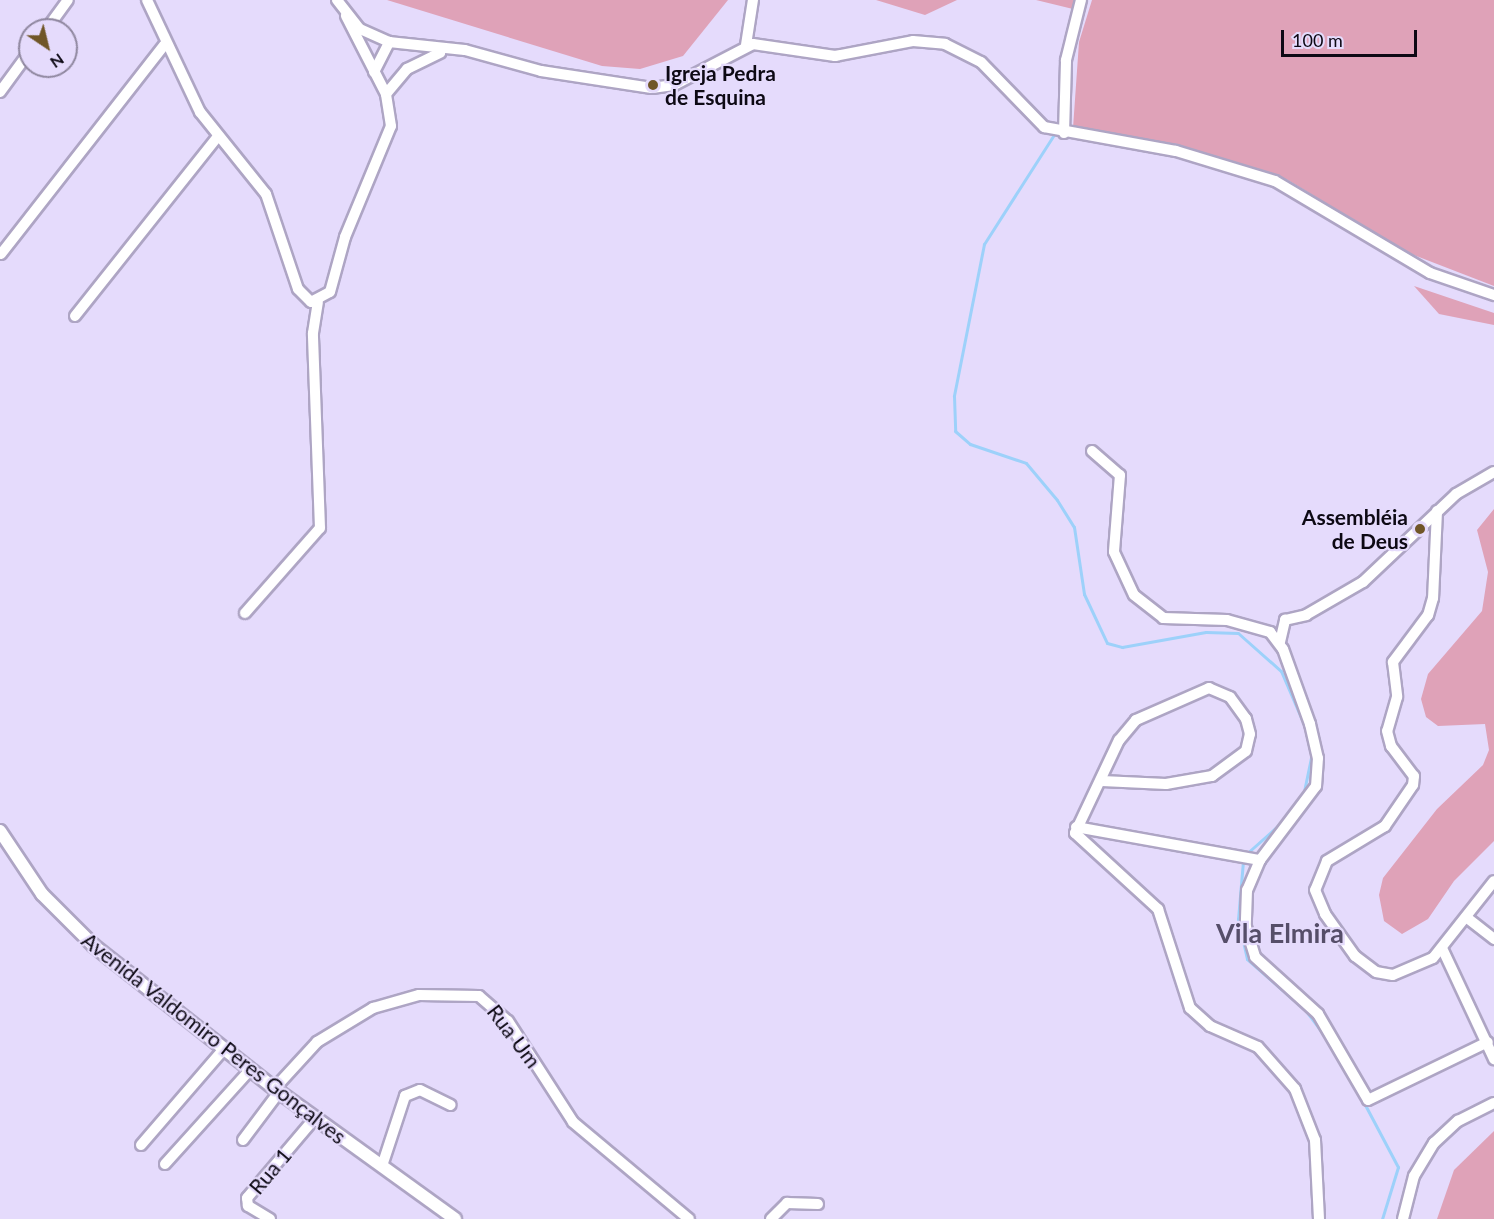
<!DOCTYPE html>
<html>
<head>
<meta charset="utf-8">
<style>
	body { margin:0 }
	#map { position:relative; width:1494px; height:1219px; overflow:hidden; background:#e5dbfc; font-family:Lato,sans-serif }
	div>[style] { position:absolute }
	.green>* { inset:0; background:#dfa2b8 }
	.stream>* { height:3px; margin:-1.5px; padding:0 1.5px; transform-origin:1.5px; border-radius:1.5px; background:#9dd1fa }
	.roads { filter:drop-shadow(2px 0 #aea5c4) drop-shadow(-2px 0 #aea5c4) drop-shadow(0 2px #aea5c4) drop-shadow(0 -2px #aea5c4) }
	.minor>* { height:10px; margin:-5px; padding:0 5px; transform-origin:5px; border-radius:5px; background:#fff }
	.tertiary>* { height:12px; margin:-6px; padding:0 6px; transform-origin:6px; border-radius:6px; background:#fff }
	.dots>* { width:16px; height:16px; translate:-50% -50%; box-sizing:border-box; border:3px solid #e5dbfc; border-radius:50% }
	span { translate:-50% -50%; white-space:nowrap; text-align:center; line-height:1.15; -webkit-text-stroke:4.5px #e5dbfc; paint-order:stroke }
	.poi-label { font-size:21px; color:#0d0914; font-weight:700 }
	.left { translate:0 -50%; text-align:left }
	.right { translate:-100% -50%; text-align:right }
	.street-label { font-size:21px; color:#0d0914 }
	.district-label { font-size:27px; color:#564e69; font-weight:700 }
	.north { position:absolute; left:18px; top:18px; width:60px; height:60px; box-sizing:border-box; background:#e5dbfc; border:2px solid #8f879f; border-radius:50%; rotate:145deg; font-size:16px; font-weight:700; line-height:24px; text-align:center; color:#0d0914 }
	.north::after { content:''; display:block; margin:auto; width:21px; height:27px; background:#705628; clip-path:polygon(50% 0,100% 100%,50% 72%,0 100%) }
	.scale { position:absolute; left:1281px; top:30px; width:136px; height:27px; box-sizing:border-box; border:3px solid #0d0914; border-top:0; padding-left:8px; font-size:18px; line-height:21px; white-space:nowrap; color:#0d0914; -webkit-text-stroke:4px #e5dbfc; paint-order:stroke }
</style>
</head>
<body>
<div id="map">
	<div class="green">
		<i style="clip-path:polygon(387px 0,728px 0,683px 56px,640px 69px,602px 66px)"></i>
		<i style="clip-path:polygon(876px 0,957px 0,925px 15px)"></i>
		<i style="clip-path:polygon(1036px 0,1076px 0,1073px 9px)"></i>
		<i style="clip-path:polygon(1092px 0,1494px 0,1494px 286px,1406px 252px,1288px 180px,1177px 144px,1073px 128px,1079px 42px)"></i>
		<i style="clip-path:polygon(1414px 286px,1494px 313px,1494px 325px,1439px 314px)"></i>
		<i style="clip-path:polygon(1494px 509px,1494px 841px,1454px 881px,1428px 919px,1402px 934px,1384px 921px,1379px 895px,1383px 878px,1437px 809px,1483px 765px,1489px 750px,1485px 724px,1438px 726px,1426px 717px,1421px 699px,1428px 674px,1482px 611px,1488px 572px,1477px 530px)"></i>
		<i style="clip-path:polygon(1494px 1131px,1494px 1219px,1437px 1219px,1454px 1170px)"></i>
	</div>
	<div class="stream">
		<i style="left:1055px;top:133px;width:132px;rotate:122.6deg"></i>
		<i style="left:984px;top:244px;width:155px;rotate:101.2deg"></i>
		<i style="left:954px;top:396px;width:35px;rotate:88deg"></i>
		<i style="left:955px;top:431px;width:20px;rotate:41deg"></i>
		<i style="left:970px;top:444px;width:59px;rotate:18.7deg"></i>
		<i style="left:1026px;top:463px;width:48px;rotate:50deg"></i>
		<i style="left:1057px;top:500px;width:32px;rotate:58deg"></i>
		<i style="left:1074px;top:527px;width:68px;rotate:81.5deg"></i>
		<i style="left:1084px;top:594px;width:54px;rotate:64.9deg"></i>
		<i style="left:1107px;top:643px;width:16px;rotate:15deg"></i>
		<i style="left:1122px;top:647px;width:85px;rotate:-10.1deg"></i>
		<i style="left:1206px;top:632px;width:32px;rotate:2deg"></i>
		<i style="left:1238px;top:633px;width:57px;rotate:41.5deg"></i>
		<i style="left:1281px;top:671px;width:63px;rotate:66.7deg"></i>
		<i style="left:1303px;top:796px;width:44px;rotate:-78.2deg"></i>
		<i style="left:1245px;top:855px;width:50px;rotate:-41.7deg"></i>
		<i style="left:1243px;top:861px;width:58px;rotate:94.9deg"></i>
		<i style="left:1238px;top:919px;width:41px;rotate:77.3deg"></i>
		<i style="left:1247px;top:959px;width:79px;rotate:41.4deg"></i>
		<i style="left:1306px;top:1011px;width:31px;rotate:53deg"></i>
		<i style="left:1363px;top:1101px;width:75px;rotate:62.1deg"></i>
		<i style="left:1398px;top:1167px;width:54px;rotate:107.1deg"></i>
	</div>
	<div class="roads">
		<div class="minor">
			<i style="left:147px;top:0;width:124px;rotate:64.7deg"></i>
			<i style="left:200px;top:112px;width:105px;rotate:51.2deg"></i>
			<i style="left:266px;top:194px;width:100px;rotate:71.4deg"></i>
			<i style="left:298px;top:289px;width:18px;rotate:45deg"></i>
			<i style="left:311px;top:302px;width:21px;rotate:-28deg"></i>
			<i style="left:330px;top:292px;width:57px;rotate:-74.7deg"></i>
			<i style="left:345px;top:237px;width:120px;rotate:-67.5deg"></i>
			<i style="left:391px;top:126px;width:32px;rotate:-99deg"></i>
			<i style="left:386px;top:94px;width:88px;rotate:-117.1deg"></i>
			<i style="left:337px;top:0;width:37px;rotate:52deg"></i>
			<i style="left:360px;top:29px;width:32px;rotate:24deg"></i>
			<i style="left:389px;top:42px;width:76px;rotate:6deg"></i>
			<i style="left:465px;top:50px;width:79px;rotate:15.4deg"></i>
			<i style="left:541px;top:71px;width:112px;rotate:8.7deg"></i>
			<i style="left:652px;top:88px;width:22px;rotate:-8deg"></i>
			<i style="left:674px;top:85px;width:89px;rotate:-27.4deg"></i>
			<i style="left:753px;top:44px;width:83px;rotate:8.3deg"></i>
			<i style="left:835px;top:56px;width:79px;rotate:-10.9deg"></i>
			<i style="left:913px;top:41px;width:32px;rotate:5deg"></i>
			<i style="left:945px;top:44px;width:40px;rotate:26.6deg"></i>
			<i style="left:981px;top:62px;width:91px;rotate:45.9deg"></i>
			<i style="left:1044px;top:127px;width:134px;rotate:10.3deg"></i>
			<i style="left:1176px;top:151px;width:103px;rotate:16.9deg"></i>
			<i style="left:1275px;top:181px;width:180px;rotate:30.7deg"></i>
			<i style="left:1430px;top:273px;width:68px;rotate:19deg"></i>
			<i style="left:46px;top:30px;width:37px;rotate:-54deg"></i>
			<i style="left:746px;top:45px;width:46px;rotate:-81.2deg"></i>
			<i style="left:374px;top:72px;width:34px;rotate:-63deg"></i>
			<i style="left:0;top:92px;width:51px;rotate:-53.8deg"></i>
			<i style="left:386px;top:94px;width:33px;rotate:-50deg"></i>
			<i style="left:407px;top:69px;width:37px;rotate:-26deg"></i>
			<i style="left:1064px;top:133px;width:73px;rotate:-88.4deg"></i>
			<i style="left:1066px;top:60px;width:62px;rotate:-76deg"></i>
			<i style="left:1px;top:254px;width:265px;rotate:-52deg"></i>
			<i style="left:75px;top:316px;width:230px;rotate:-51.5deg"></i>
			<i style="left:1092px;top:451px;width:37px;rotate:41deg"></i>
			<i style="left:1120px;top:475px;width:77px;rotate:94.5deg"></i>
			<i style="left:1114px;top:552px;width:47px;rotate:65.1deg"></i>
			<i style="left:1134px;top:595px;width:37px;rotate:38deg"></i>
			<i style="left:1163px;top:618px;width:64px;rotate:1.8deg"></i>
			<i style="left:1227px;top:620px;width:45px;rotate:15.6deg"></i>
			<i style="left:1270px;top:632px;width:21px;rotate:53deg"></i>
			<i style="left:1283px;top:649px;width:80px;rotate:70.2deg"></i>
			<i style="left:1310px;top:724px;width:35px;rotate:77deg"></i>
			<i style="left:1318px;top:758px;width:28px;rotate:94deg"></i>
			<i style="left:1316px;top:786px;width:93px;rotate:127.1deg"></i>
			<i style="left:1260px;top:860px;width:33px;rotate:113deg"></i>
			<i style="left:1247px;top:890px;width:37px;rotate:92deg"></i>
			<i style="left:1246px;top:927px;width:31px;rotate:73deg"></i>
			<i style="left:1255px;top:957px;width:85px;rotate:42.1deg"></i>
			<i style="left:1318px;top:1014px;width:99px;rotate:59.8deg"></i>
			<i style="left:1368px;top:1100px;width:133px;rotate:-25.8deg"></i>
			<i style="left:1437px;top:511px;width:87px;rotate:92.6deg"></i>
			<i style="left:1433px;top:598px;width:18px;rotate:106deg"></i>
			<i style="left:1428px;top:615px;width:59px;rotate:126.7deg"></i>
			<i style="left:1393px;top:662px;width:35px;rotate:83deg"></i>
			<i style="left:1397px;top:697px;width:35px;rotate:106deg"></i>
			<i style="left:1387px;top:731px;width:16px;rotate:75deg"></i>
			<i style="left:1391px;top:746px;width:38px;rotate:53deg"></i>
			<i style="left:1414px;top:776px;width:9px;rotate:96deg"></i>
			<i style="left:1413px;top:785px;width:50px;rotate:124.3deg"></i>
			<i style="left:1385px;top:826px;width:68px;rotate:148.9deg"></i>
			<i style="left:1327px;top:861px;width:31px;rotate:112deg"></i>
			<i style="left:1315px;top:890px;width:26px;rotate:67deg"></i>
			<i style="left:1325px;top:914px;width:52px;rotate:54.5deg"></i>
			<i style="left:1355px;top:956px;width:26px;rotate:37deg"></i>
			<i style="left:1376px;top:972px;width:17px;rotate:10deg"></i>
			<i style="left:1393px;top:975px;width:43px;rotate:-23deg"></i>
			<i style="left:1433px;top:958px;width:98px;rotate:-51.6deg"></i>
			<i style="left:245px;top:613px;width:113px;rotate:-48.6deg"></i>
			<i style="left:320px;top:528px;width:195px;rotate:-92.1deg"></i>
			<i style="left:313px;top:333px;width:31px;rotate:-81deg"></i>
			<i style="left:1280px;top:642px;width:23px;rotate:-77deg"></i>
			<i style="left:1285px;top:620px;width:22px;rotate:-13deg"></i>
			<i style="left:1306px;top:615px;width:66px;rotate:-30.1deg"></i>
			<i style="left:1363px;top:582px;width:128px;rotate:-43.4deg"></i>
			<i style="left:1456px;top:494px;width:44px;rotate:-30.1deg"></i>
			<i style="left:1102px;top:781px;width:64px;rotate:2.7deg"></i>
			<i style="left:1166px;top:784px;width:47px;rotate:-9.9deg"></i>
			<i style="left:1212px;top:776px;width:42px;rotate:-36.3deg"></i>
			<i style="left:1246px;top:751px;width:17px;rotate:-77deg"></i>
			<i style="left:1250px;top:734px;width:16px;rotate:-105deg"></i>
			<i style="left:1246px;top:719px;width:27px;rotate:-126deg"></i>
			<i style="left:1230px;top:697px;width:23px;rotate:-157deg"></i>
			<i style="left:1209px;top:688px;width:80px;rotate:156.3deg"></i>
			<i style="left:1136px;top:720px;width:26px;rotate:130deg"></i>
			<i style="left:1119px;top:740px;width:103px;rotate:115.3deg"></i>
			<i style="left:1075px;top:833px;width:113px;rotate:42.5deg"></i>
			<i style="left:1158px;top:909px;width:104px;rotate:72.1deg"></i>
			<i style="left:1190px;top:1008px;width:27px;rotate:42deg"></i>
			<i style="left:1210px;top:1026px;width:52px;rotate:23.6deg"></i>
			<i style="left:1258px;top:1047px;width:56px;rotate:48.6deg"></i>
			<i style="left:1295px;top:1089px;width:55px;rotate:68.6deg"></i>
			<i style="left:1315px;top:1140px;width:79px;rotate:87.1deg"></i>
			<i style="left:1076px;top:827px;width:187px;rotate:10.2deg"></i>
			<i style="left:1466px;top:917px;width:36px;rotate:38deg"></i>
			<i style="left:1442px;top:948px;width:123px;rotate:64.9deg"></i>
			<i style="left:274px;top:1089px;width:64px;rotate:-47.5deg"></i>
			<i style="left:317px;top:1042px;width:66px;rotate:-31.3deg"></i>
			<i style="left:373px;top:1008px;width:48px;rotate:-15.8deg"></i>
			<i style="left:419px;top:995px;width:60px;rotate:1deg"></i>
			<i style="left:479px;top:996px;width:38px;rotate:41deg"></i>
			<i style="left:508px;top:1021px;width:120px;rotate:57.2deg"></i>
			<i style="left:573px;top:1122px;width:151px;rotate:39.9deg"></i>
			<i style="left:243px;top:1140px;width:60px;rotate:-53.1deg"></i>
			<i style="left:141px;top:1145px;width:127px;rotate:-49.2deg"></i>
			<i style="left:165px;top:1164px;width:127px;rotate:-47.9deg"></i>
			<i style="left:382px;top:1166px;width:74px;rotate:-71.8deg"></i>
			<i style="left:405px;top:1096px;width:16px;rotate:-22deg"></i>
			<i style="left:420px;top:1090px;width:34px;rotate:26deg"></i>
			<i style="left:270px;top:1219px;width:26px;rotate:-149deg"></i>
			<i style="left:248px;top:1206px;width:8px;rotate:-97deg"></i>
			<i style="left:247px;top:1198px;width:104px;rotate:-49.7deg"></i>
			<i style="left:771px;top:1219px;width:23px;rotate:-45deg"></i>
			<i style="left:787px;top:1203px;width:31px;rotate:2deg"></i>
			<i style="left:1403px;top:1219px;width:44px;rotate:-75.7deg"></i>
			<i style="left:1414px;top:1176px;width:39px;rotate:-59deg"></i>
			<i style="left:1434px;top:1143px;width:33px;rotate:-43deg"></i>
			<i style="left:1458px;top:1121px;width:40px;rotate:-26.6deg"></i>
		</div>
		<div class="tertiary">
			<i style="left:0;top:831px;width:76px;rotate:56.3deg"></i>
			<i style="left:42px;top:894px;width:74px;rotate:45deg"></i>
			<i style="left:94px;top:946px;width:236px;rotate:38.3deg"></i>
			<i style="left:279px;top:1092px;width:217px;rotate:35.8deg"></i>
		</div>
	</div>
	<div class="dots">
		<i style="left:653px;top:85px;background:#705628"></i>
		<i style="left:1420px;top:529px;background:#705628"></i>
	</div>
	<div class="poi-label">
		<span class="left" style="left:665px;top:85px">Igreja Pedra<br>de Esquina</span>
		<span class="right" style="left:1408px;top:529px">Assembléia<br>de Deus</span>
	</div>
	<div class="street-label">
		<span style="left:514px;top:1036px;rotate:53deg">Rua Um</span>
		<span style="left:214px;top:1038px;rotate:38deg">Avenida Valdomiro Peres Gonçalves</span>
		<span style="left:270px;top:1171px;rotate:-50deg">Rua 1</span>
	</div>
	<div class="district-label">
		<span style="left:1280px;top:933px">Vila Elmira</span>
	</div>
	<div class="north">N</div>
	<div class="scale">100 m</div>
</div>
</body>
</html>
